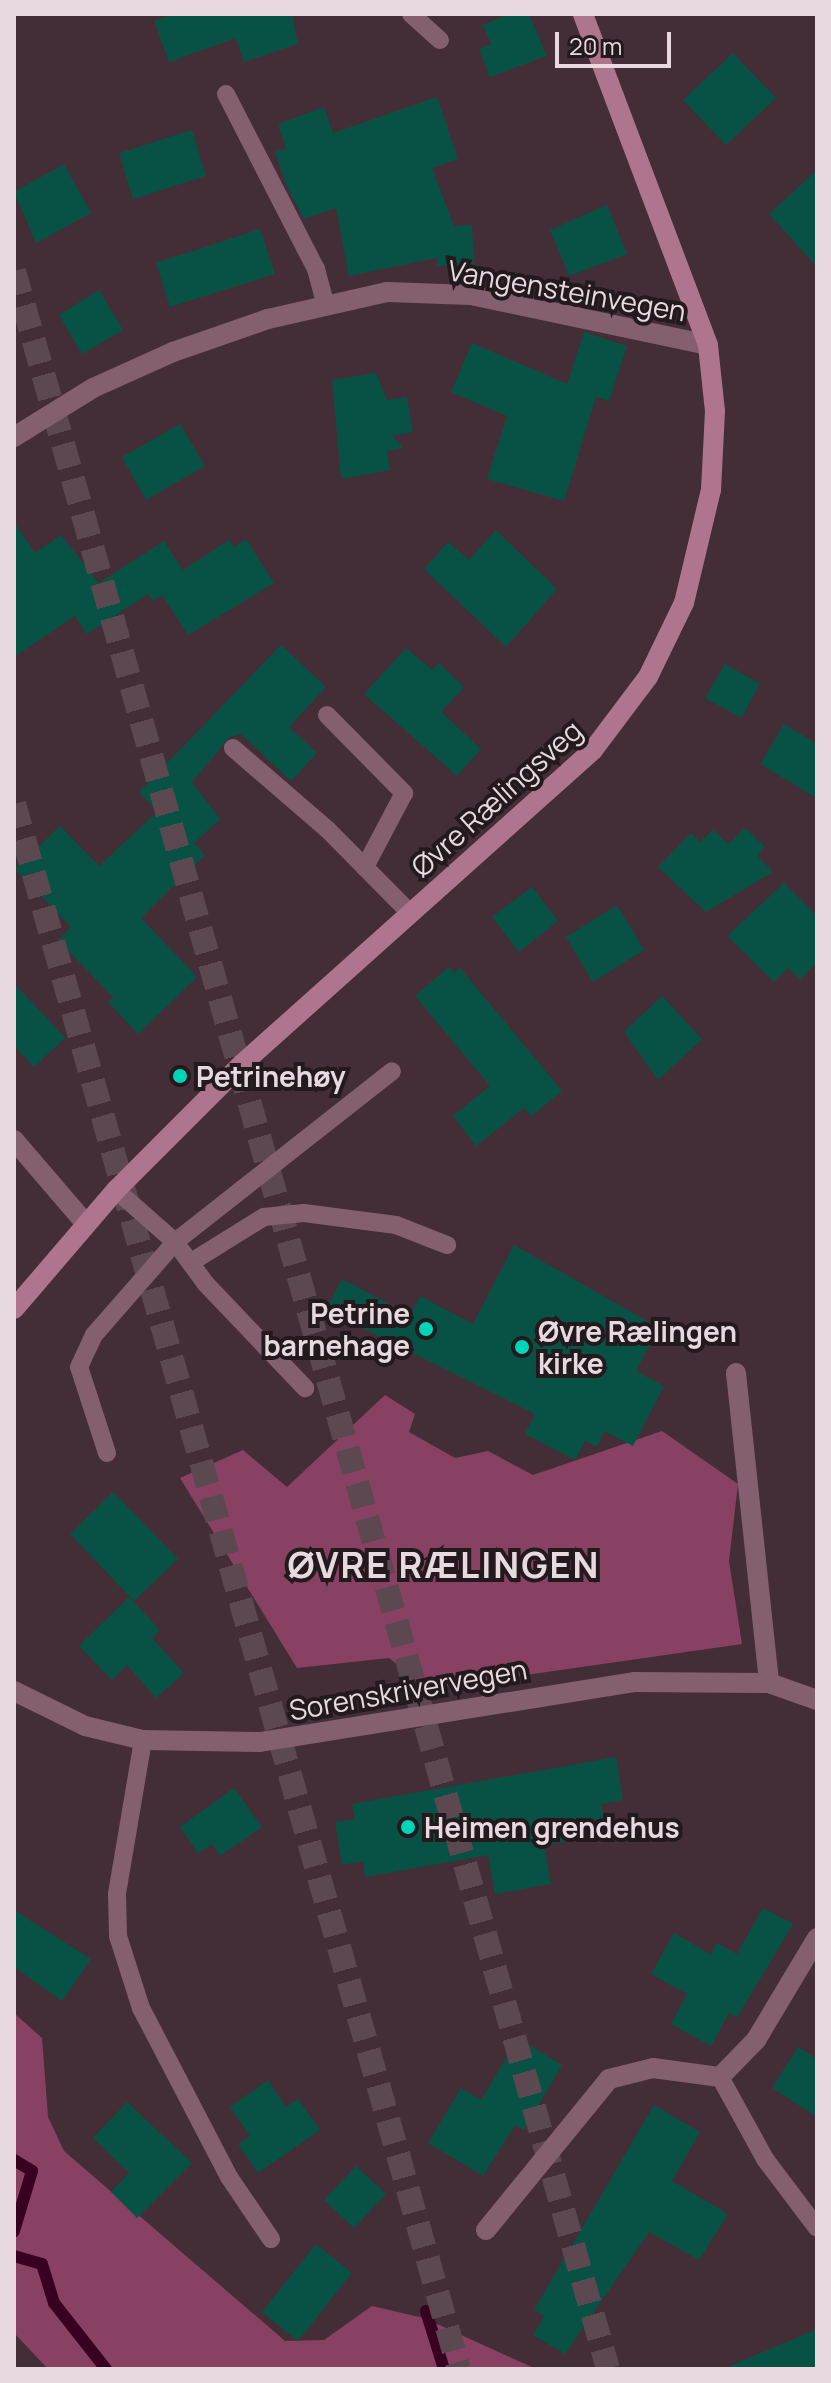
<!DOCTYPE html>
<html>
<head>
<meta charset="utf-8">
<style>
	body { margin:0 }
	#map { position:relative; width:831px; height:2383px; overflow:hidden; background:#432e37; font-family:Manrope,sans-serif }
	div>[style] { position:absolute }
	.green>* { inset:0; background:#884163 }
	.stream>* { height:12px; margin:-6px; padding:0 6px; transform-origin:6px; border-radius:6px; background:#390121 }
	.building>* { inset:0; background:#075245 }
	.highway-tunnel>* { height:24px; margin-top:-12px; transform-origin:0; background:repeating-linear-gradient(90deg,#5c4850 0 24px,transparent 0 36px) }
	.lane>* { height:18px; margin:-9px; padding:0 9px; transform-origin:9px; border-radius:9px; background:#845f6f }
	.street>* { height:20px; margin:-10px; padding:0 10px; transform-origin:10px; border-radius:10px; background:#845f6f }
	.secondary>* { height:20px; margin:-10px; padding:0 10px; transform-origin:10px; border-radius:10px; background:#af758e }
	.dots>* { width:22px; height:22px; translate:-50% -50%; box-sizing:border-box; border:4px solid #231a1e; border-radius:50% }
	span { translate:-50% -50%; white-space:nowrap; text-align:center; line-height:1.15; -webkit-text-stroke:8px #231a1e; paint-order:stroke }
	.street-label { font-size:28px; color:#e7d9df }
	.poi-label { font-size:28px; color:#e7d9df; font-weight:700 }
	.left { translate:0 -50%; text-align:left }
	.right { translate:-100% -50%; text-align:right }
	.district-label { font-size:36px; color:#e7d9df; font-weight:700; letter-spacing:2px }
	.frame { position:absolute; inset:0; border:16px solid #e7d9df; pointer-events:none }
	.scale { position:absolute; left:555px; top:32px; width:116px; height:36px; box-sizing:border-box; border:4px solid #e7d9df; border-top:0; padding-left:10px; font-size:24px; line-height:28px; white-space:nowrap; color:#e7d9df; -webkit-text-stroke:6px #231a1e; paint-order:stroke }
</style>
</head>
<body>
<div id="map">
	<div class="green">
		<i style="clip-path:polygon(385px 1395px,415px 1414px,409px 1432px,455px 1458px,488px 1451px,533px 1475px,662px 1431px,738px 1484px,729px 1561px,742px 1644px,427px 1689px,389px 1658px,297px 1668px,180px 1478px,243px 1450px,287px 1487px)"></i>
		<i style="clip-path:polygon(14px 2013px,42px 2038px,48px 2117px,64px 2151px,285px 2341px,324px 2340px,372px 2306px,424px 2318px,536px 2369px,48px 2369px,14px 2333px)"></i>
	</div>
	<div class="stream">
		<i style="left:14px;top:2160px;width:21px;rotate:31deg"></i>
		<i style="left:32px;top:2171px;width:63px;rotate:106.7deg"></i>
		<i style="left:14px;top:2256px;width:29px;rotate:16deg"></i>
		<i style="left:42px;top:2264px;width:41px;rotate:72.9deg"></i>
		<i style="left:54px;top:2303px;width:84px;rotate:51.8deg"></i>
		<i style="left:426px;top:2311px;width:61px;rotate:72.8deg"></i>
	</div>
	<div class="building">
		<i style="clip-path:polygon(173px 14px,292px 14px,298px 44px,244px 62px,236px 38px,169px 62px,154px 21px)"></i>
		<i style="clip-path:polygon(508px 14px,529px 14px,547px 56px,490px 77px,479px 49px,491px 44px,483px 25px)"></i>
		<i style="clip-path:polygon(733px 53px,776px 98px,726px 145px,683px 100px)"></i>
		<i style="clip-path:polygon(437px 97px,458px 159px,432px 168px,454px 226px,472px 225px,474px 265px,437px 266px,437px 258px,349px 276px,336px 208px,304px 219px,286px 185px,275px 152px,286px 148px,278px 124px,324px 107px,333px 133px)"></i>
		<i style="clip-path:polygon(192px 130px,206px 176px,133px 199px,119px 153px)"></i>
		<i style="clip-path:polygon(64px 164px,91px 213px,36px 243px,14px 192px)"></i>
		<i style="clip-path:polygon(817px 170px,817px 267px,769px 214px)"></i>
		<i style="clip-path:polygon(607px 205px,627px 254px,569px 276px,550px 230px)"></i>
		<i style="clip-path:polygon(260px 229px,275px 274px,170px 307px,156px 263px)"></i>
		<i style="clip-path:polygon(99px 290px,123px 330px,82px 354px,59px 315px)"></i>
		<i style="clip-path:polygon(584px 332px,627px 346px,609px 401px,596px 397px,564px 501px,487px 479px,507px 416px,451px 392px,472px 343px,567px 384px)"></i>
		<i style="clip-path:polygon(376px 373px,387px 400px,407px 397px,413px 432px,392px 436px,403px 448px,387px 451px,390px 470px,341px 479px,332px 380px)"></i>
		<i style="clip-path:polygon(180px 424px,205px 466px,146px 500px,122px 457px)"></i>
		<i style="clip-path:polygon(14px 522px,35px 553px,61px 535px,99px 583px,164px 541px,183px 570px,229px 540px,234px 547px,246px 539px,274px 583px,188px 635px,162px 595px,153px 601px,148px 594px,87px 634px,75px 616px,14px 657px)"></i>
		<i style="clip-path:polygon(496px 530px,557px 589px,506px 647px,424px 569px,448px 542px,469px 560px)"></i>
		<i style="clip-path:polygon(281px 645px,326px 687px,289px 727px,317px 753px,291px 781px,241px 734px,230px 737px,192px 782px,220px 819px,194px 843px,205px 855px,141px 918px,197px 977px,138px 1034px,108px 1002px,113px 997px,58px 940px,71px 927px,15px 869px,60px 826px,99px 866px,157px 812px,139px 792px)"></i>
		<i style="clip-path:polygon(406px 648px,432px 670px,439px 663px,464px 687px,441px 712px,481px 749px,457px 776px,364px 694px)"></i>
		<i style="clip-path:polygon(725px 664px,760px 684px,741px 718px,705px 698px)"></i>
		<i style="clip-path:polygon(784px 724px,817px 744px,817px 798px,760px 764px)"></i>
		<i style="clip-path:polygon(745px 828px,765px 847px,757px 856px,773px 872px,706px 912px,658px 867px,691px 833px,700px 842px,713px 830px,728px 844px)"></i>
		<i style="clip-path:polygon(784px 883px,817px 916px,817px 963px,800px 979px,788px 968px,774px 982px,727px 936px)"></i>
		<i style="clip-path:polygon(532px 887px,558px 921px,519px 952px,492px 917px)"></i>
		<i style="clip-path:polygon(617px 905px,644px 950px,593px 982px,566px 937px)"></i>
		<i style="clip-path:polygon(449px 967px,454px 973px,460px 968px,562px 1091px,531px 1116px,524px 1108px,476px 1146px,453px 1116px,490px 1086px,415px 996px)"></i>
		<i style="clip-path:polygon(14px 983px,65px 1038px,34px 1067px,14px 1046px)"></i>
		<i style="clip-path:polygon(662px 996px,702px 1039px,658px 1080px,624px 1032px)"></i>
		<i style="clip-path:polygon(514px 1245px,659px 1328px,636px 1371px,664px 1386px,633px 1446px,604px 1431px,597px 1447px,585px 1441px,575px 1460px,525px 1434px,535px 1414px,326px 1310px,342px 1279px,410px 1315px,420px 1296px,473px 1324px)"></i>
		<i style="clip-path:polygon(113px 1492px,178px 1559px,134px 1601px,70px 1534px)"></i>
		<i style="clip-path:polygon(129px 1597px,160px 1630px,152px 1638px,184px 1673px,156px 1698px,127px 1665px,112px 1680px,79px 1646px)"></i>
		<i style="clip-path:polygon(616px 1757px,623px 1800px,601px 1804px,604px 1818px,574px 1823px,577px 1839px,544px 1846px,551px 1884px,495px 1894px,488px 1855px,365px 1877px,363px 1861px,342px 1865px,335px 1822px,355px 1819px,352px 1804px)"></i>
		<i style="clip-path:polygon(234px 1788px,262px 1827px,220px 1856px,212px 1844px,198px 1853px,180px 1827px)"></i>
		<i style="clip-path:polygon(763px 1908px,793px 1924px,737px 2017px,729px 2013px,711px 2046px,671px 2024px,687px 1994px,651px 1974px,674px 1933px,710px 1954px,717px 1943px,737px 1954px)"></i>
		<i style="clip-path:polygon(14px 1910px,91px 1959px,62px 2001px,14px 1967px)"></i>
		<i style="clip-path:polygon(518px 2038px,562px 2065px,524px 2130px,515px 2125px,483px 2176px,428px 2143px,461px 2088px,481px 2100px)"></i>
		<i style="clip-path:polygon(798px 2047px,817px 2059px,817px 2117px,772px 2088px)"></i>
		<i style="clip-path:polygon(268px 2080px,286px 2107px,298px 2099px,320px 2130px,258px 2173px,238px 2144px,250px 2136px,230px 2107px)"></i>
		<i style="clip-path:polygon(127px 2102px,192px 2163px,137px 2218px,111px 2192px,129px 2173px,93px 2138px)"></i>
		<i style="clip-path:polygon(654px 2105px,700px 2132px,672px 2181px,728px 2214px,699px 2260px,649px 2232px,565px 2354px,533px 2335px,544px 2316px,534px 2310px)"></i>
		<i style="clip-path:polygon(356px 2166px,386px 2194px,354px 2228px,324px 2200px)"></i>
		<i style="clip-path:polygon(316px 2244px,352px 2273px,298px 2341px,262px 2312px)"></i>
		<i style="clip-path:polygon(817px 2329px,817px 2369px,723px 2369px)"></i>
	</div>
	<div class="highway-tunnel">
		<i style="left:14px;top:271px;width:2180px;rotate:74.19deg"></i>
		<i style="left:14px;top:804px;width:1627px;rotate:74.13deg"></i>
	</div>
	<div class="lane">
		<i style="left:411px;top:14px;width:39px;rotate:42deg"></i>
		<i style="left:226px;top:94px;width:197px;rotate:62.8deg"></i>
		<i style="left:316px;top:269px;width:35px;rotate:75deg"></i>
		<i style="left:327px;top:715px;width:110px;rotate:45.4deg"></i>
		<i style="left:404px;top:793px;width:84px;rotate:117.8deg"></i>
		<i style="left:233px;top:748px;width:124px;rotate:40.8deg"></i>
		<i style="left:327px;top:829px;width:118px;rotate:45.3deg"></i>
		<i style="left:116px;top:1190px;width:79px;rotate:41.4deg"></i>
		<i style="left:175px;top:1242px;width:52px;rotate:53.6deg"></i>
		<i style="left:206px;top:1284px;width:144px;rotate:46.4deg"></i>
		<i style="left:193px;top:1261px;width:84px;rotate:-31.8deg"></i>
		<i style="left:264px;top:1217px;width:40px;rotate:-5.7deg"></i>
		<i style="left:304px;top:1213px;width:93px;rotate:7.4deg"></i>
		<i style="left:396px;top:1225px;width:55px;rotate:21.4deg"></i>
		<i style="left:107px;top:1453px;width:90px;rotate:-108deg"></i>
		<i style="left:79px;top:1367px;width:35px;rotate:-65deg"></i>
		<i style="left:94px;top:1335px;width:123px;rotate:-48.9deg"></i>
		<i style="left:175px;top:1242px;width:276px;rotate:-38.2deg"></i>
		<i style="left:143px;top:1740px;width:156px;rotate:99.6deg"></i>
		<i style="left:117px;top:1894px;width:42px;rotate:88.6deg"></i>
		<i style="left:118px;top:1936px;width:76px;rotate:72.3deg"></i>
		<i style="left:141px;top:2008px;width:191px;rotate:62.5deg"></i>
		<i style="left:229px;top:2177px;width:75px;rotate:55.9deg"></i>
		<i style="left:720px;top:2077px;width:94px;rotate:61.2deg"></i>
		<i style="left:765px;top:2159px;width:86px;rotate:53deg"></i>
	</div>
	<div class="street">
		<i style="left:14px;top:437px;width:93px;rotate:-31.8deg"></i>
		<i style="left:93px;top:388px;width:88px;rotate:-24.2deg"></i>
		<i style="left:173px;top:352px;width:101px;rotate:-19.2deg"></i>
		<i style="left:268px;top:319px;width:122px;rotate:-12.8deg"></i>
		<i style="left:387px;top:292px;width:84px;rotate:2deg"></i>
		<i style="left:471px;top:295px;width:242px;rotate:11.9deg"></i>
		<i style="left:14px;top:1140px;width:111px;rotate:49.4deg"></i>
		<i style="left:736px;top:1373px;width:312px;rotate:83.9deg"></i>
		<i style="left:14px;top:1691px;width:79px;rotate:26.2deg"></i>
		<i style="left:85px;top:1726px;width:60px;rotate:13.6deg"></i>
		<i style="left:143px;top:1740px;width:117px;rotate:1deg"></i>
		<i style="left:260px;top:1742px;width:380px;rotate:-9.1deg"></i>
		<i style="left:635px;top:1682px;width:134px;rotate:0.4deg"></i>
		<i style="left:769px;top:1683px;width:51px;rotate:19.5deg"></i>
		<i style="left:486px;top:2230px;width:195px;rotate:-50.8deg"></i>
		<i style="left:609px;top:2079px;width:45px;rotate:-14deg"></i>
		<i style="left:653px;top:2068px;width:68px;rotate:7.7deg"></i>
		<i style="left:720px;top:2077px;width:52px;rotate:-45.8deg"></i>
		<i style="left:756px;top:2040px;width:119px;rotate:-59.1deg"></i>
	</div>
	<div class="secondary">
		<i style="left:14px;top:1309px;width:157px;rotate:-49.4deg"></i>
		<i style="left:116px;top:1190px;width:178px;rotate:-45deg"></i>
		<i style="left:242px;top:1064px;width:471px;rotate:-41.8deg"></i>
		<i style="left:593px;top:750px;width:91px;rotate:-53deg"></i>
		<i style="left:648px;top:677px;width:82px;rotate:-64.1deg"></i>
		<i style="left:684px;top:603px;width:116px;rotate:-76.6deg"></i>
		<i style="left:711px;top:490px;width:79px;rotate:-87.1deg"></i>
		<i style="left:715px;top:411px;width:66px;rotate:-96.1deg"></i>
		<i style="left:708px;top:345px;width:354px;rotate:-110.7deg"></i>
	</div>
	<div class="dots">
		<i style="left:180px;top:1076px;background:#00d5b7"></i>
		<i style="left:426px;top:1329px;background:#00d5b7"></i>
		<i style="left:522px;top:1347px;background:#00d5b7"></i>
		<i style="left:408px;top:1827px;background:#00d5b7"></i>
	</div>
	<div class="street-label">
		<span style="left:567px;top:290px;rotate:10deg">Vangensteinvegen</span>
		<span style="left:496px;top:798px;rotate:-42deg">Øvre Rælingsveg</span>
		<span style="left:408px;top:1689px;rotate:-10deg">Sorenskrivervegen</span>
	</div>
	<div class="poi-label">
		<span class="left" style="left:196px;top:1076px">Petrinehøy</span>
		<span class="right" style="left:410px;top:1329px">Petrine<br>barnehage</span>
		<span class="left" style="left:538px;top:1347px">Øvre Rælingen<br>kirke</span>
		<span class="left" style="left:424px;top:1827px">Heimen grendehus</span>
	</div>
	<div class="district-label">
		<span style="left:444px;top:1565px">ØVRE RÆLINGEN</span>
	</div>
	<div class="frame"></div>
	<div class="scale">20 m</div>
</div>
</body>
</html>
